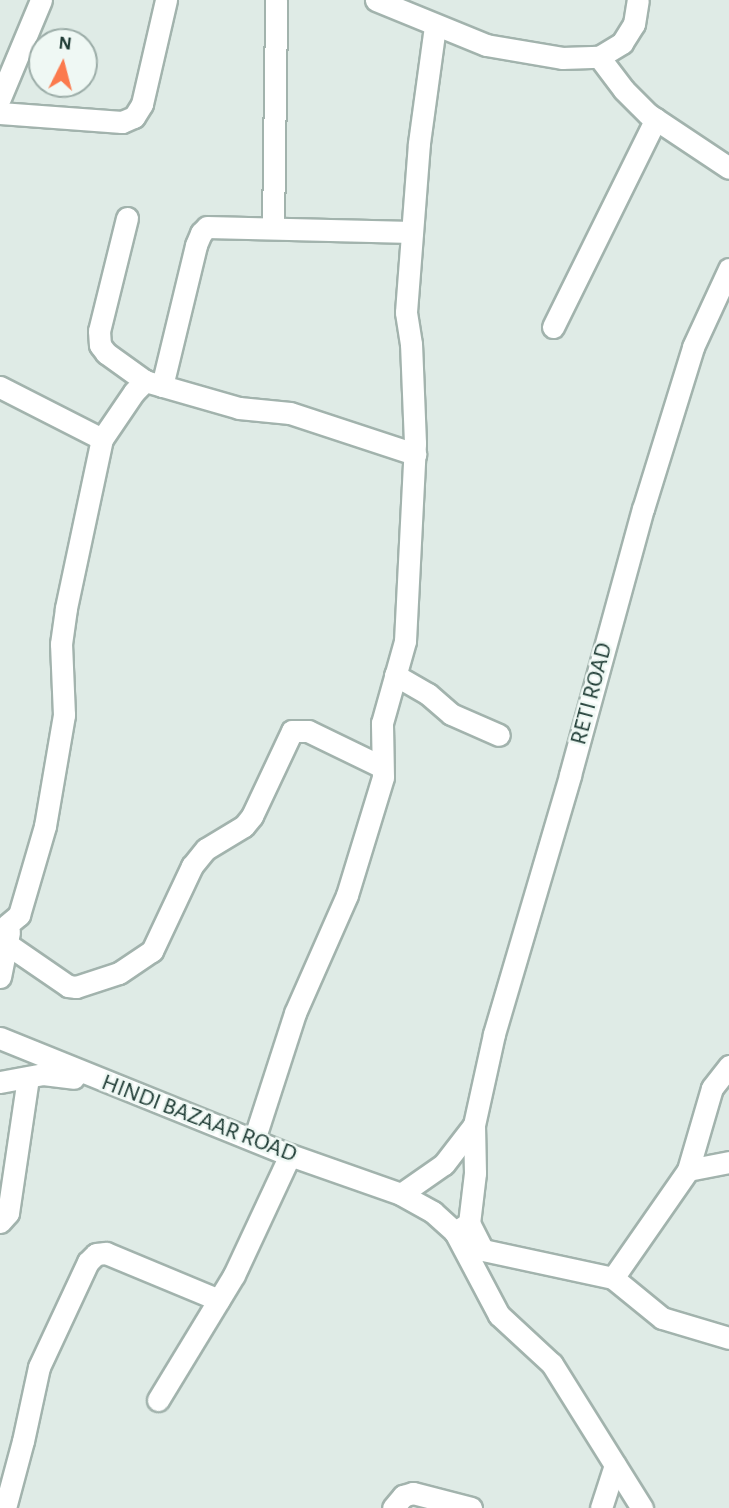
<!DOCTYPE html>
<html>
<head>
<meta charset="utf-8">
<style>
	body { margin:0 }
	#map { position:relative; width:729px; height:1508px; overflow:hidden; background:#dfebe6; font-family:"Alegreya Sans",sans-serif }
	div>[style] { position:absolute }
	.roads { filter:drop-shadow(2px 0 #a2b3ad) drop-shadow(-2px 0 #a2b3ad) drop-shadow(0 2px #a2b3ad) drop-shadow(0 -2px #a2b3ad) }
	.minor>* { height:21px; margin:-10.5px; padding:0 10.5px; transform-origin:10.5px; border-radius:10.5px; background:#fff }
	.tertiary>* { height:21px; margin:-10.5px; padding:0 10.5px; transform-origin:10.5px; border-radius:10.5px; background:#fff }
	.secondary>* { height:21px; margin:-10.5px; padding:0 10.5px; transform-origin:10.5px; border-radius:10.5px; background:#fff }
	span { translate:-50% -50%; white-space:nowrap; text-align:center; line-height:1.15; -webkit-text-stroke:5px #eff8f4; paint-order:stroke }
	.street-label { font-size:24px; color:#1f3c35 }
	.north { position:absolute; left:28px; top:28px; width:70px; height:70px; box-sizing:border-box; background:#eff8f4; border:2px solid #9cada8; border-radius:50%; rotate:6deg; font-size:19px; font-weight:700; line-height:28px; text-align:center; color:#1f3c35 }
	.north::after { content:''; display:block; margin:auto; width:24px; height:32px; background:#fb7a4d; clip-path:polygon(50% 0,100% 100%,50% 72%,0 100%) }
</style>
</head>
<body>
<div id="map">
	<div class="roads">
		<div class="minor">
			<i style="left:376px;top:0;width:119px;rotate:22.2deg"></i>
			<i style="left:486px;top:45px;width:77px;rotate:9.7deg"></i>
			<i style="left:562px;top:58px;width:37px;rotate:-2deg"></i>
			<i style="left:599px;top:57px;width:27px;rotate:-31deg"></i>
			<i style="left:622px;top:43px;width:22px;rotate:-58deg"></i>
			<i style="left:634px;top:24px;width:24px;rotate:-81deg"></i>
			<i style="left:599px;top:57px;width:41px;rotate:52.9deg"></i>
			<i style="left:624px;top:90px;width:34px;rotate:45deg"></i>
			<i style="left:648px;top:114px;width:97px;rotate:33.7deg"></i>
			<i style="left:0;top:98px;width:106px;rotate:-67.3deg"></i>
			<i style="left:0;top:113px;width:122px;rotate:4.2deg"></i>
			<i style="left:122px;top:122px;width:13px;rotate:-23deg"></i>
			<i style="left:134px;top:117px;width:15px;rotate:-58deg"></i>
			<i style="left:142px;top:104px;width:107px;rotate:-77deg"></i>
			<i style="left:127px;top:218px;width:116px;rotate:103.9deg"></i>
			<i style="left:99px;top:331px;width:14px;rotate:86deg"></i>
			<i style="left:100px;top:345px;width:10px;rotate:53deg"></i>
			<i style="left:106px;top:353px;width:48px;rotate:35.7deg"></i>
			<i style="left:273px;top:228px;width:228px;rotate:-89.2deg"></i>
			<i style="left:553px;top:327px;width:232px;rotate:-63.7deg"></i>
			<i style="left:162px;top:386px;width:145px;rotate:-76.4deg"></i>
			<i style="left:196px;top:245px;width:13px;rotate:-67deg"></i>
			<i style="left:201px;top:233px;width:8px;rotate:-45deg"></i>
			<i style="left:207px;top:227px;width:205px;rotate:1.4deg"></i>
			<i style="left:0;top:387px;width:114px;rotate:27deg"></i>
			<i style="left:102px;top:439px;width:57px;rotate:-55.8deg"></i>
			<i style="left:134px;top:392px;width:16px;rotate:-45deg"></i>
			<i style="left:145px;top:381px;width:98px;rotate:16deg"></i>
			<i style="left:239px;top:408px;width:51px;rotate:5.6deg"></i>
			<i style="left:290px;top:413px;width:132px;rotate:18.2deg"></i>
			<i style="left:395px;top:675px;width:38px;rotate:30deg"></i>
			<i style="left:428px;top:694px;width:30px;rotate:41deg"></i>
			<i style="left:451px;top:714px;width:52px;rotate:23.6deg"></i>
			<i style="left:7px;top:925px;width:16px;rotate:-40deg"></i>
			<i style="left:19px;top:915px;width:93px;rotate:-73.7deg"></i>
			<i style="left:45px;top:826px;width:113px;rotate:-80.3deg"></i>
			<i style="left:64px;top:715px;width:71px;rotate:-92.4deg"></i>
			<i style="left:61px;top:644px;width:36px;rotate:-82deg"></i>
			<i style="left:66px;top:608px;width:173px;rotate:-78deg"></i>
			<i style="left:7px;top:944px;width:74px;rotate:34.5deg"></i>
			<i style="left:68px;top:986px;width:8px;rotate:7deg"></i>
			<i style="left:76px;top:987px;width:45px;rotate:-18deg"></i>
			<i style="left:119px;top:973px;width:40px;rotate:-34deg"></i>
			<i style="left:152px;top:951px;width:94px;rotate:-64.8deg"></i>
			<i style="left:192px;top:866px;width:22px;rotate:-51deg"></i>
			<i style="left:206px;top:849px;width:44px;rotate:-31.2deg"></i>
			<i style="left:244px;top:826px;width:13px;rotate:-51deg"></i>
			<i style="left:252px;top:816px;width:94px;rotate:-64.8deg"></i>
			<i style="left:292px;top:731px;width:16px"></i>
			<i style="left:308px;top:731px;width:82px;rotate:25.9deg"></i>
			<i style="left:0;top:977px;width:46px;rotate:-78.7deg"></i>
			<i style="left:254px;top:1140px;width:133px;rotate:-72.1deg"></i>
			<i style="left:295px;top:1013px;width:129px;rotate:-66.2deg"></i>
			<i style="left:347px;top:895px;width:123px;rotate:-73deg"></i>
			<i style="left:383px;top:777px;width:54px;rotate:-91.1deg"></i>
			<i style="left:382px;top:723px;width:85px;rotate:-74.3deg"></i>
			<i style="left:405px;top:641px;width:198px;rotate:-87.1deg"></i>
			<i style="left:415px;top:443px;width:99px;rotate:-92.3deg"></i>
			<i style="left:411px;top:344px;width:32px;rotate:-99deg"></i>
			<i style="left:406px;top:312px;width:169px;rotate:-85.6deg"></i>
			<i style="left:419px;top:143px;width:118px;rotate:-82.2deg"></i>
			<i style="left:688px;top:1170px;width:42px;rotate:-11deg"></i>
			<i style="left:0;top:1222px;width:12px;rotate:-48deg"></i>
			<i style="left:8px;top:1213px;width:137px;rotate:-81.6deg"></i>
			<i style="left:613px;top:1278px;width:131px;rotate:-55.2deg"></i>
			<i style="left:688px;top:1170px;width:85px;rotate:-73.7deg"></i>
			<i style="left:712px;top:1088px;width:28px;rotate:-52deg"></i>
			<i style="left:158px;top:1400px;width:146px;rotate:-58.7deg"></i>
			<i style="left:234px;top:1275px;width:132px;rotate:-65deg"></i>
			<i style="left:5px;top:1508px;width:69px;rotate:-75deg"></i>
			<i style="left:23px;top:1441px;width:76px;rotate:-77.8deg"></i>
			<i style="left:39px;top:1367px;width:116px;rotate:-65deg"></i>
			<i style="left:88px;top:1262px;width:11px;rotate:-45deg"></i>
			<i style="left:96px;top:1254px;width:10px;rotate:-6deg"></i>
			<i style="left:106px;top:1253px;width:122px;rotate:22.6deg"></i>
			<i style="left:393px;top:1508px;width:16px;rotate:-50deg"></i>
			<i style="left:403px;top:1496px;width:10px;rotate:-17deg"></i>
			<i style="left:413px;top:1493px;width:60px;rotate:14.5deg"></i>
			<i style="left:601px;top:1508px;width:45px;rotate:-72deg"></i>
		</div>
		<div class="tertiary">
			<i style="left:0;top:1038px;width:313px;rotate:22deg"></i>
			<i style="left:290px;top:1155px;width:118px;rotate:19.4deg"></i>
			<i style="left:0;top:1082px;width:44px;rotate:-10.5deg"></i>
			<i style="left:43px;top:1074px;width:31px;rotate:7deg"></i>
		</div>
		<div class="secondary">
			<i style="left:474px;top:1125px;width:93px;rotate:-77.6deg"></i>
			<i style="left:494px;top:1034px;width:270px;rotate:-73.6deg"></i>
			<i style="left:570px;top:775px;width:276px;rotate:-74.7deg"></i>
			<i style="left:643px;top:509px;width:170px;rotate:-72.8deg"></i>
			<i style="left:693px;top:347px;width:86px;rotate:-65.2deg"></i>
			<i style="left:474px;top:1125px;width:48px;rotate:88.8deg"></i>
			<i style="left:475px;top:1173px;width:50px;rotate:96.8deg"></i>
			<i style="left:469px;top:1223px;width:17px;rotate:147deg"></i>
			<i style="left:455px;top:1232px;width:30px;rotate:-138deg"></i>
			<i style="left:433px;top:1212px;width:37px;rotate:-151deg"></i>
			<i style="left:401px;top:1194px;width:52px;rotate:-34.9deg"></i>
			<i style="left:444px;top:1164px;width:49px;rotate:-52.4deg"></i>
			<i style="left:469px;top:1223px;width:30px;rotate:63deg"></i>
			<i style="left:483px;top:1250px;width:133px;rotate:12.2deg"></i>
			<i style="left:613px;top:1278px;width:63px;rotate:39.2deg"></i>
			<i style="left:662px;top:1318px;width:70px;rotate:16.6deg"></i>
			<i style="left:455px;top:1232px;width:94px;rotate:62.1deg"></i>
			<i style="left:499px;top:1315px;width:72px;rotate:42.8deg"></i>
			<i style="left:552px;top:1364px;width:170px;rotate:58deg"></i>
		</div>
	</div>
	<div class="street-label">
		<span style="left:592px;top:694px;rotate:-75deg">RETI ROAD</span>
		<span style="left:199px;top:1119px;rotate:21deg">HINDI BAZAAR ROAD</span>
	</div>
	<div class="north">N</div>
</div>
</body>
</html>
